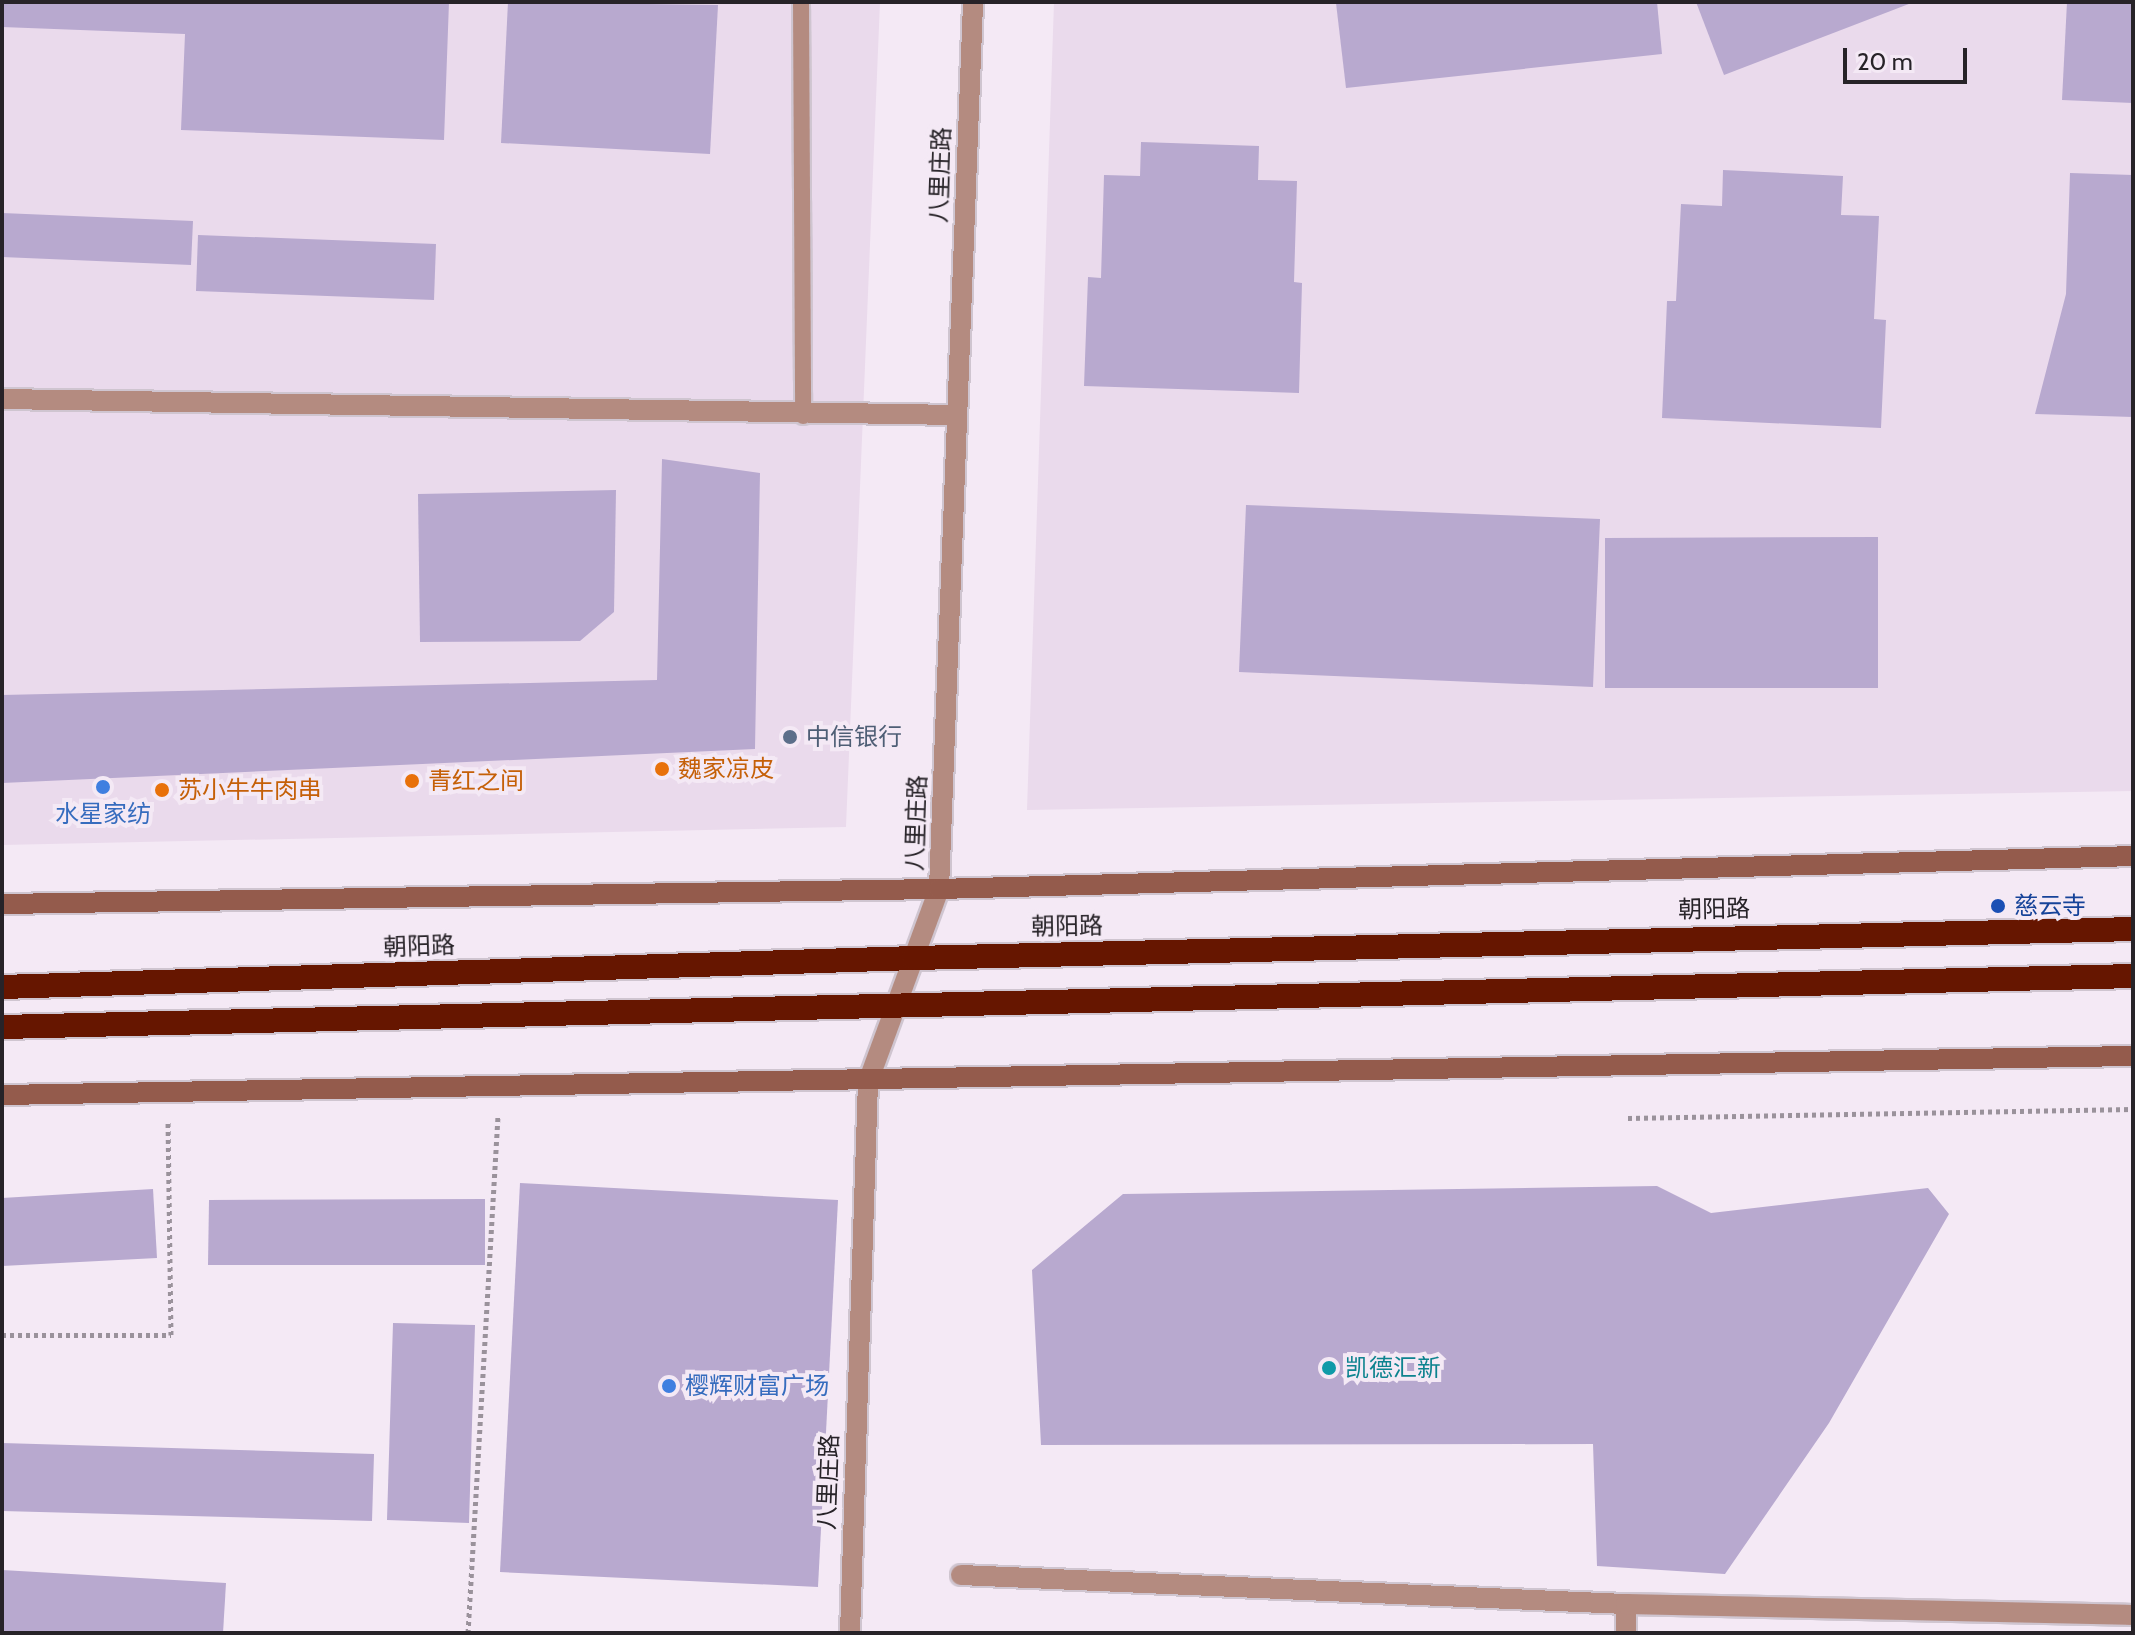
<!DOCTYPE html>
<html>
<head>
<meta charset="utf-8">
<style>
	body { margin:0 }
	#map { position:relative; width:2135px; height:1635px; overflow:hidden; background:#f4e9f5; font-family:Cabin,"Noto Sans SC",sans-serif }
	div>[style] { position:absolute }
	.built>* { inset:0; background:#eadaec }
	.building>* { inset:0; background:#b8a9cf }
	.path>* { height:5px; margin-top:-2.5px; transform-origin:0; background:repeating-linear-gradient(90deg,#9a929b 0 4px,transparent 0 8px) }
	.roads { filter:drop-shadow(2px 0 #cfc5d0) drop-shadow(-2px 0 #cfc5d0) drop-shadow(0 2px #cfc5d0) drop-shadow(0 -2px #cfc5d0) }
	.lane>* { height:16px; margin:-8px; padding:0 8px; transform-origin:8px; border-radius:8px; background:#b48b80 }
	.street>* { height:20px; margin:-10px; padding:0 10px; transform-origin:10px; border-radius:10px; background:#b48b80 }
	.secondary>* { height:20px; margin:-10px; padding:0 10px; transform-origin:10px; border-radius:10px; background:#945b4c }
	.highway>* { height:24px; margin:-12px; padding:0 12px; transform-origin:12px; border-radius:12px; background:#661600 }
	.dots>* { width:22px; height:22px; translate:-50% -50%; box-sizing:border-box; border:4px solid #f4e9f5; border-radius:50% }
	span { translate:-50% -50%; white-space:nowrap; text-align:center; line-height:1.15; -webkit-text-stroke:8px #f4e9f5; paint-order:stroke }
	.street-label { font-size:24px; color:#272328 }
	.service-label { font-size:24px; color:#4e5e75 }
	.left { translate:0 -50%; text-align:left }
	.food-label { font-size:24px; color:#c56008 }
	.shop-label { font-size:24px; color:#366cbe }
	.transit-label { font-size:24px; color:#164399 }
	.culture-label { font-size:24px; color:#0d838f }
	.frame { position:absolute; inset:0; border:4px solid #272328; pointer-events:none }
	.scale { position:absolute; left:1843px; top:48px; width:124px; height:36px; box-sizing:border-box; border:4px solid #272328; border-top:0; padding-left:10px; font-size:24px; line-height:28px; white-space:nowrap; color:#272328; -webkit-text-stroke:6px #f4e9f5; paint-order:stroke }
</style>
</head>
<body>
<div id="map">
	<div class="built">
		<i style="clip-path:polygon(2px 2px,880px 2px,846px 827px,2px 845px)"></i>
		<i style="clip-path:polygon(1054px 2px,2133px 2px,2133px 791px,1027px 810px)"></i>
	</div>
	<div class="building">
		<i style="clip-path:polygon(2px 2px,449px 2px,444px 140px,181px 130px,185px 34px,2px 27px)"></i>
		<i style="clip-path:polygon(508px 2px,718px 5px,710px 154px,501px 143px)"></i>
		<i style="clip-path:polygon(1347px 2px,1657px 2px,1662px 54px,1346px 88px,1336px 3px)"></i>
		<i style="clip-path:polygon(1696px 2px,1914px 2px,1724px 75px)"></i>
		<i style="clip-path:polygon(2067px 2px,2133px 2px,2133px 103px,2062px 100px)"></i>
		<i style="clip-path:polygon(1141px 142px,1259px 146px,1258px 180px,1297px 181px,1294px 282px,1302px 283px,1299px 393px,1084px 386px,1088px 277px,1101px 278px,1104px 175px,1140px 176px)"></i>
		<i style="clip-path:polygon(1723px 170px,1843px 176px,1841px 215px,1879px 216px,1874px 319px,1886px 320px,1881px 428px,1662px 418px,1667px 301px,1676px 301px,1681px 204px,1722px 206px)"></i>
		<i style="clip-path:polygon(2070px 173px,2133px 175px,2133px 417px,2035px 414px,2066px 294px)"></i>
		<i style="clip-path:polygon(2px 213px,193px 221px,191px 265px,2px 257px)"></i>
		<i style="clip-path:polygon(198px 235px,436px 244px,434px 300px,196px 291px)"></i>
		<i style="clip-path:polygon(662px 459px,760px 473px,755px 749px,2px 783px,2px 695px,657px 680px)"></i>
		<i style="clip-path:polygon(616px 490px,614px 612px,580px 641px,420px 642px,418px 494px)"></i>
		<i style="clip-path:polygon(1246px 505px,1600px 519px,1593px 687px,1239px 672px)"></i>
		<i style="clip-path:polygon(1878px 537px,1878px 688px,1605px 688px,1605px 538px)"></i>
		<i style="clip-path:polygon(520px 1183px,838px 1200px,818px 1587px,500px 1572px)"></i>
		<i style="clip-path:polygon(1657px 1186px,1711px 1213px,1928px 1188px,1949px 1214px,1829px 1423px,1725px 1574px,1597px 1566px,1593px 1444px,1041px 1445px,1032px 1270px,1123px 1194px)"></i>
		<i style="clip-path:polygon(153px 1189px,157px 1258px,2px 1266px,2px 1198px)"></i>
		<i style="clip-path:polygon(485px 1199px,485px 1265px,208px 1265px,209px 1200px)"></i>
		<i style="clip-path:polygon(393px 1323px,475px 1325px,469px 1523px,387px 1520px)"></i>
		<i style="clip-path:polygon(2px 1443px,374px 1454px,372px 1521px,2px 1511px)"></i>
		<i style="clip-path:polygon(2px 1570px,226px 1583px,223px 1633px,2px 1633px)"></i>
	</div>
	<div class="path">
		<i style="left:1628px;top:1118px;width:505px;rotate:-1.02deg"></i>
		<i style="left:2px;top:1335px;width:169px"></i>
		<i style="left:171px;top:1335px;width:213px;rotate:-90.8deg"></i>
		<i style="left:468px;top:1633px;width:518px;rotate:-86.68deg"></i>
	</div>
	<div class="roads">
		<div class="lane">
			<i style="left:801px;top:2px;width:414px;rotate:89.7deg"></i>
		</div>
		<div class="street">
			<i style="left:2px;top:399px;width:955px;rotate:0.96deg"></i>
			<i style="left:961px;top:1575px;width:666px;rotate:2.5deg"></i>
			<i style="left:850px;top:1633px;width:551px;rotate:-88.13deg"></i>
			<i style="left:868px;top:1082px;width:206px;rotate:-69.8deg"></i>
			<i style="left:939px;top:889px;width:888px;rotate:-87.8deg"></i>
			<i style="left:1626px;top:1633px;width:29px;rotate:-90deg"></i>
			<i style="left:1626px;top:1604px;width:507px;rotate:1.24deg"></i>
		</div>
		<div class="secondary">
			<i style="left:2px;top:904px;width:937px;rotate:-0.92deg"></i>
			<i style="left:939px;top:889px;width:1194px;rotate:-1.58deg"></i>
			<i style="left:2px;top:1095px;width:2131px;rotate:-1.05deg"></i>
		</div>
		<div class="highway">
			<i style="left:2px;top:987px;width:912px;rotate:-1.82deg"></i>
			<i style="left:914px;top:958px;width:1219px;rotate:-1.36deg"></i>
			<i style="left:2px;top:1027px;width:2132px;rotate:-1.37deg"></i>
		</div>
	</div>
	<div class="dots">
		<i style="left:790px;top:737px;background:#5c6f8a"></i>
		<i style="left:662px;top:769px;background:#e8710a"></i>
		<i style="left:412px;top:781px;background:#e8710a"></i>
		<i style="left:103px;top:787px;background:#3f7fe0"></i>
		<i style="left:162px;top:790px;background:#e8710a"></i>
		<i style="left:1998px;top:906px;background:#1a4fb4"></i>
		<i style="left:1329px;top:1368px;background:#0f9aa8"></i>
		<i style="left:669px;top:1386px;background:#3f7fe0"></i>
	</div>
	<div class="street-label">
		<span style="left:940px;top:175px;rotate:-88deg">八里庄路</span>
		<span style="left:916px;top:823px;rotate:-88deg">八里庄路</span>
		<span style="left:1714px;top:909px;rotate:-1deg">朝阳路</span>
		<span style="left:1067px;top:926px;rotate:-1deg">朝阳路</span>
		<span style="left:419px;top:946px;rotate:-2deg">朝阳路</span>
		<span style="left:828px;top:1482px;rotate:-88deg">八里庄路</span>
	</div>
	<div class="service-label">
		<span class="left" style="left:806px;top:737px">中信银行</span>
	</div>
	<div class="food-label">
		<span class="left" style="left:678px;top:769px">魏家凉皮</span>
		<span class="left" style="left:428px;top:781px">青红之间</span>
		<span class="left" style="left:178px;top:790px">苏小牛牛肉串</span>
	</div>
	<div class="shop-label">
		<span style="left:103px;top:814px">水星家纺</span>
		<span class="left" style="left:685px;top:1386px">樱辉财富广场</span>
	</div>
	<div class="transit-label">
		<span class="left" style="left:2014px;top:906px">慈云寺</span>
	</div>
	<div class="culture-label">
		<span class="left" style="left:1345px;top:1368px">凯德汇新</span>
	</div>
	<div class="frame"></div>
	<div class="scale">20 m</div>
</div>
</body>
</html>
